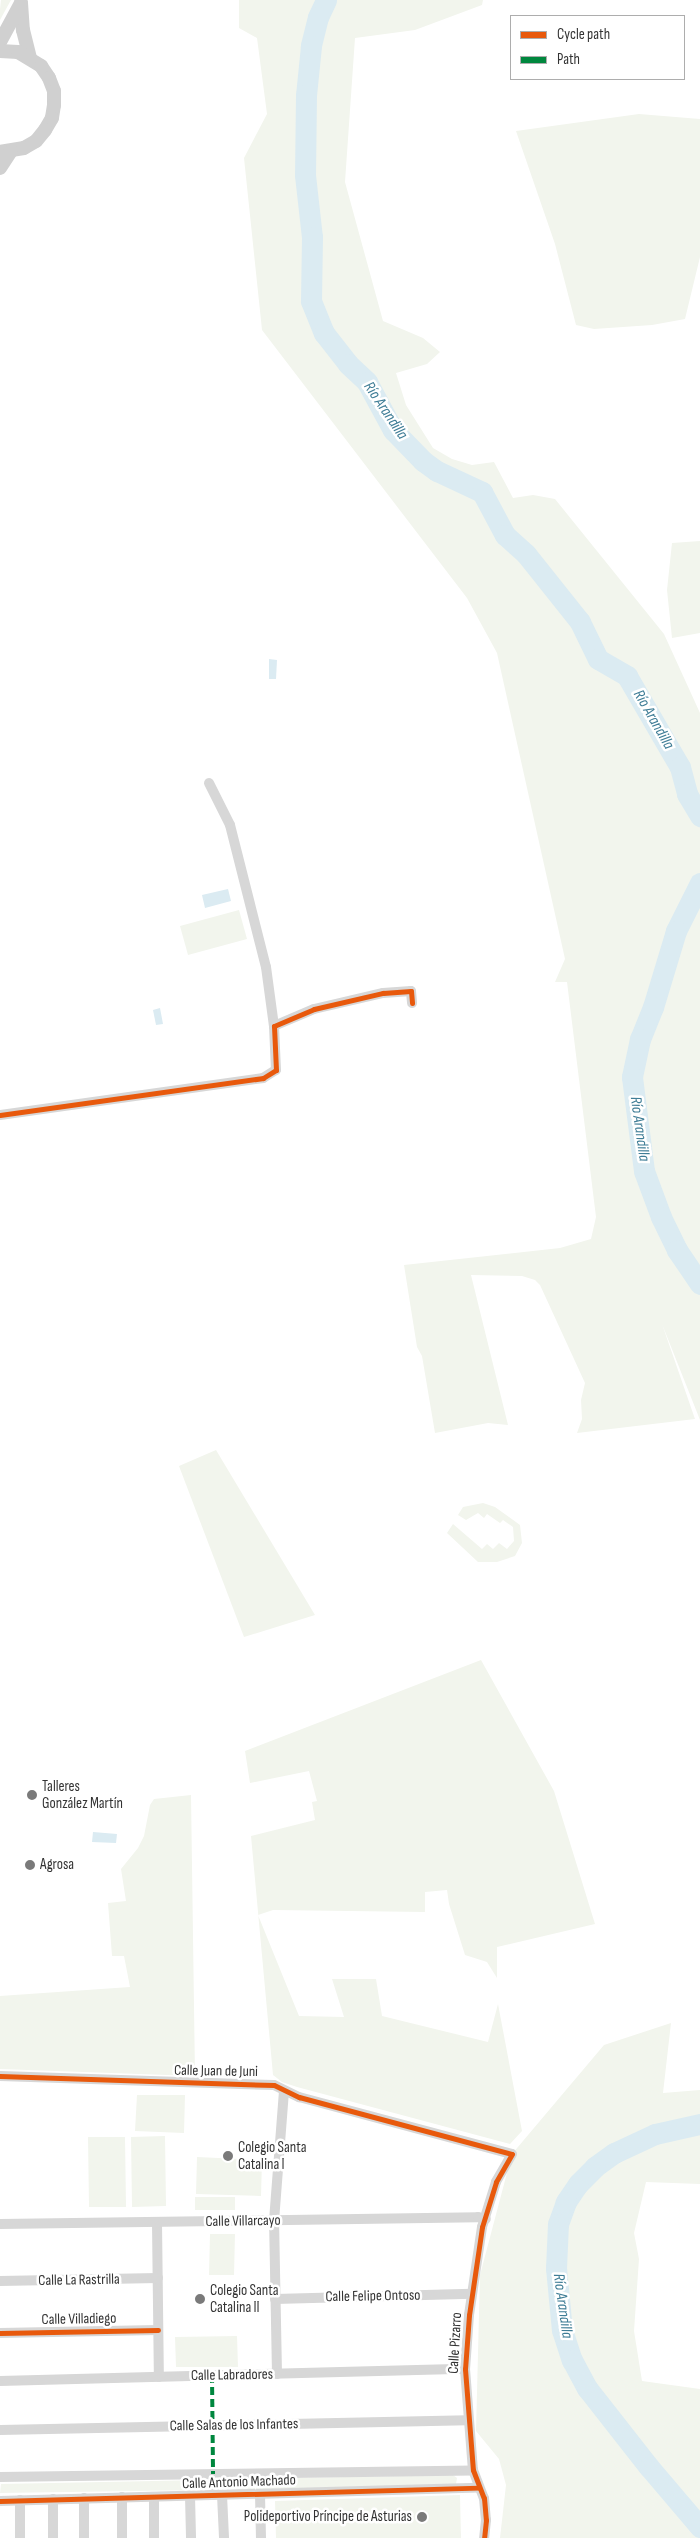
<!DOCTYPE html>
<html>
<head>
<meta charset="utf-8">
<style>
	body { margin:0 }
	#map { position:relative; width:700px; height:2538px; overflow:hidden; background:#fff; font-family:"Sofia Sans Condensed",sans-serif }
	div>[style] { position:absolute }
	.green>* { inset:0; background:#f2f5ed }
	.water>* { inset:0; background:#dbebf2 }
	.river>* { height:21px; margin:-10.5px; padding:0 10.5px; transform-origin:10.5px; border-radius:10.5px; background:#dbebf2 }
	.street>* { height:10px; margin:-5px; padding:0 5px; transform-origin:5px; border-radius:5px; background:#d7d7d7 }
	.secondary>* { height:14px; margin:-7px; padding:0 7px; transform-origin:7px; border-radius:7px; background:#d0d0d0 }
	.quiet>* { height:4px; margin-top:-2px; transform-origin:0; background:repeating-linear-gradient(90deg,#00873e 0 8px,transparent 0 12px) }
	.cycleway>* { height:5px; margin:-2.5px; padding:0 2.5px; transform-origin:2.5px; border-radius:2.5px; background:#e8590c }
	.dots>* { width:14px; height:14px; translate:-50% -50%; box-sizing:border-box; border:2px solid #fff; border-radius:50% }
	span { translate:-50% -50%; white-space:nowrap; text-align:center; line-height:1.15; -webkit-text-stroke:5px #fff; paint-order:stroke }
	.poi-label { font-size:15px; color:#333 }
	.left { translate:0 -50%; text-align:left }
	.right { translate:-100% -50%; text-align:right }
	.street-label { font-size:15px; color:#333 }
	.water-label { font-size:16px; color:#3f7d96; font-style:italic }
	.legend { position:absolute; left:510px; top:15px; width:175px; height:65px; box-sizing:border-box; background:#fff; border:1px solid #adadad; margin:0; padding:6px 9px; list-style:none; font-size:15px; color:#333 }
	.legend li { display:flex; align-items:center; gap:10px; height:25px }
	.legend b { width:25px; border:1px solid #adadad }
</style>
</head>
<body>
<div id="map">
	<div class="green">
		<i style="clip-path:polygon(1px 0,11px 0,0 20px,0 9px)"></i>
		<i style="clip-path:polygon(239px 0,483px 0,482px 5px,415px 30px,355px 38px,345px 182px,383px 321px,423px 338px,440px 352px,427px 364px,396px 373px,406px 405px,433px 448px,452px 459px,472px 465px,494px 462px,513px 498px,533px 495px,555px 499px,664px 634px,700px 713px,700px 1420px,662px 1324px,695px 1419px,577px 1433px,582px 1419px,581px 1400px,585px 1383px,540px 1285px,535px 1280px,522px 1276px,471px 1275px,508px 1425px,488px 1423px,435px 1433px,422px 1356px,417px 1347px,404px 1265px,560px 1248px,591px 1239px,596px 1217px,567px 982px,555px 982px,565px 959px,497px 653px,467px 598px,262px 330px,244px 158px,267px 114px,257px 38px,239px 28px)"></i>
		<i style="clip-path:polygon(639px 114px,700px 119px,700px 257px,685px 319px,652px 325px,594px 329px,576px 325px,555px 244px,516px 131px)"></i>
		<i style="clip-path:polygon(700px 541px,700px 633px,672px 638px,667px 590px,672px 543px)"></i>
		<i style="clip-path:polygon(239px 910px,247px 939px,188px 955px,180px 926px)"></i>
		<i style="clip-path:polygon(216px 1450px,315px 1615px,244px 1637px,179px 1466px)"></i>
		<i style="clip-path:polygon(483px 1503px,495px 1507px,520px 1525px,522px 1543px,515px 1556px,497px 1562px,478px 1562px,447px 1533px,453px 1524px,482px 1549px,487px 1544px,493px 1549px,499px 1543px,507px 1549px,514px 1541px,513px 1527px,503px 1520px,500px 1523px,487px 1514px,484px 1518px,478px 1513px,466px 1520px,458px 1515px,463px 1507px)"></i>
		<i style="clip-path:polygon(481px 1660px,554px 1791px,595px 1924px,497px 1947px,497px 1978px,487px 1962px,465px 1955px,449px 1904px,447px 1890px,425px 1892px,425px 1912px,273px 1910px,258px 1915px,299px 2016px,344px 2017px,332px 1979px,376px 1979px,382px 2016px,488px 2042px,498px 2004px,522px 2131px,510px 2144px,297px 2087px,282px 2082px,273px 2075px,251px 1836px,315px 1820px,312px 1802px,317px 1801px,309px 1771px,250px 1783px,245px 1751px)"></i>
		<i style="clip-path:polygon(191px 1795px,195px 2076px,0 2069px,0 1996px,130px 1987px,124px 1956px,112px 1956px,108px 1903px,126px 1901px,121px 1869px,138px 1848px,144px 1836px,150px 1805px,154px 1799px)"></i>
		<i style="clip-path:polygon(671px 2023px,663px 2093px,700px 2090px,700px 2184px,646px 2182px,634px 2233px,639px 2259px,634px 2331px,642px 2381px,700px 2389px,700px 2538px,500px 2538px,506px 2485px,499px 2459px,476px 2431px,480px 2275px,512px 2154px,604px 2045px)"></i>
		<i style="clip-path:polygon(137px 2095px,185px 2095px,184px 2133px,135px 2131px)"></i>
		<i style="clip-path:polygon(165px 2136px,166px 2206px,132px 2207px,131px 2137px)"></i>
		<i style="clip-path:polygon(88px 2137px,125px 2137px,126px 2207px,89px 2207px)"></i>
		<i style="clip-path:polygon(197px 2157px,262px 2160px,261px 2196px,196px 2194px)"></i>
		<i style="clip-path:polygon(195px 2197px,235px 2197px,235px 2210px,195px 2210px)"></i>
		<i style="clip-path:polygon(210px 2234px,235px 2234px,234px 2275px,209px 2275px)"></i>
		<i style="clip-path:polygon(237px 2336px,238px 2367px,176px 2367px,175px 2337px)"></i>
		<i style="clip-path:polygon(453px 2475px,457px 2478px,456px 2484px,237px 2490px,233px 2485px,238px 2479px)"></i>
		<i style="clip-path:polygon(205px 2480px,208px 2481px,209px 2486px,205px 2490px,0 2493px,1px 2484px)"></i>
		<i style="clip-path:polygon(460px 2495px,461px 2538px,276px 2538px,275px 2501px)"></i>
	</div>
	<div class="water">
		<i style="clip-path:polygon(269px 659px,277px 660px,276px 679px,269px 679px)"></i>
		<i style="clip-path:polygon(228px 889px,231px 901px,205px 908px,202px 895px)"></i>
		<i style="clip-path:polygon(160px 1008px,163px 1024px,156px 1025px,153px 1010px)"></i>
		<i style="clip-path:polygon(93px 1832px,117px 1834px,116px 1843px,92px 1842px)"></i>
	</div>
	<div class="river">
		<i style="left:326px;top:0;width:19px;rotate:115deg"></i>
		<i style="left:318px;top:17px;width:30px;rotate:104deg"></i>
		<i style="left:311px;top:46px;width:49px;rotate:95.8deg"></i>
		<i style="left:306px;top:95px;width:80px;rotate:90.7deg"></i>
		<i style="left:305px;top:175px;width:62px;rotate:83.6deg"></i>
		<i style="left:312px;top:237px;width:64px;rotate:90.9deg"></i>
		<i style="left:311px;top:301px;width:35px;rotate:68deg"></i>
		<i style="left:324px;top:333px;width:39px;rotate:52deg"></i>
		<i style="left:348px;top:364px;width:26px;rotate:43deg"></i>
		<i style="left:367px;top:382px;width:55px;rotate:61.6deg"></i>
		<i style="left:393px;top:430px;width:43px;rotate:45.9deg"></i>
		<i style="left:423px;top:461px;width:17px;rotate:36deg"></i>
		<i style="left:437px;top:471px;width:50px;rotate:25deg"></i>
		<i style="left:482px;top:492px;width:49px;rotate:61.9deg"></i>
		<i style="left:505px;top:535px;width:28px;rotate:42deg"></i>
		<i style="left:526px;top:554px;width:87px;rotate:51.5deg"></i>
		<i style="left:580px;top:622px;width:41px;rotate:64.1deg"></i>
		<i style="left:598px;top:659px;width:34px;rotate:30deg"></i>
		<i style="left:627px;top:676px;width:105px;rotate:59.8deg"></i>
		<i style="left:680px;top:767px;width:28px;rotate:75deg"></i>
		<i style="left:687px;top:794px;width:26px;rotate:59deg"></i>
		<i style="left:700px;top:883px;width:54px;rotate:116.6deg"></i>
		<i style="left:676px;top:931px;width:79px;rotate:106.8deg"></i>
		<i style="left:653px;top:1007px;width:35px;rotate:112deg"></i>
		<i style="left:640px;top:1039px;width:39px;rotate:102deg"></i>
		<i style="left:632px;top:1077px;width:95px;rotate:82.7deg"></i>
		<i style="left:644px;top:1171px;width:49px;rotate:69.7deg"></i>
		<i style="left:661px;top:1217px;width:37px;rotate:64deg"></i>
		<i style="left:677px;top:1250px;width:41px;rotate:55.9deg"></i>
		<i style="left:700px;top:2124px;width:46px;rotate:167.5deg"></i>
		<i style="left:655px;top:2134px;width:45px;rotate:155.1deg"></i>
		<i style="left:614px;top:2153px;width:24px;rotate:144deg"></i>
		<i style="left:595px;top:2167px;width:24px;rotate:135deg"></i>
		<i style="left:578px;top:2184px;width:22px;rotate:124deg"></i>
		<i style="left:566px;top:2202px;width:23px;rotate:110deg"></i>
		<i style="left:558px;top:2224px;width:44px;rotate:92.6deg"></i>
		<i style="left:556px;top:2268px;width:62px;rotate:84.5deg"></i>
		<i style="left:562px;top:2330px;width:32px;rotate:72deg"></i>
		<i style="left:572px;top:2360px;width:32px;rotate:62deg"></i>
		<i style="left:587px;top:2388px;width:100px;rotate:51.9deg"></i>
		<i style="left:649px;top:2467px;width:79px;rotate:49.6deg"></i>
	</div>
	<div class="street">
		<i style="left:209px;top:783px;width:47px;rotate:63.4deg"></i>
		<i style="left:230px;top:825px;width:146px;rotate:75.8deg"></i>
		<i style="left:266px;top:967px;width:60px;rotate:82.3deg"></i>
		<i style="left:0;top:1115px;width:266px;rotate:-8deg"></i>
		<i style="left:263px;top:1078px;width:15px;rotate:-32deg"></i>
		<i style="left:276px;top:1070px;width:44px;rotate:-92.6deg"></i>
		<i style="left:274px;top:1026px;width:43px;rotate:-23deg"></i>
		<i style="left:314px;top:1009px;width:71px;rotate:-13.1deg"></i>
		<i style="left:383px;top:993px;width:28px;rotate:-4deg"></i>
		<i style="left:411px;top:991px;width:12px;rotate:85deg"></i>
		<i style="left:0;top:2076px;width:274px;rotate:1.9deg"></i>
		<i style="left:274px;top:2085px;width:28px;rotate:26deg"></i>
		<i style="left:299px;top:2097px;width:220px;rotate:15deg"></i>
		<i style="left:512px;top:2154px;width:32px;rotate:120deg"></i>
		<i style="left:496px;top:2182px;width:47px;rotate:107.3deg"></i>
		<i style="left:482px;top:2227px;width:89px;rotate:98.4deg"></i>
		<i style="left:469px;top:2315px;width:54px;rotate:94.2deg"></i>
		<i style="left:465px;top:2369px;width:101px;rotate:85.5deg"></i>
		<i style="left:473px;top:2470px;width:30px;rotate:69deg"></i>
		<i style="left:484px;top:2498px;width:22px;rotate:85deg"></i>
		<i style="left:486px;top:2520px;width:18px;rotate:96deg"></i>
		<i style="left:157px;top:2223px;width:154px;rotate:89.3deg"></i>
		<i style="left:0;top:2224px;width:478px;rotate:-0.8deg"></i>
		<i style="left:478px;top:2217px;width:8px;rotate:14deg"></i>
		<i style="left:0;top:2281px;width:158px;rotate:-1.1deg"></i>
		<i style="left:275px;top:2299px;width:197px;rotate:-1.5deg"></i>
		<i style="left:0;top:2333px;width:158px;rotate:-1.1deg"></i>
		<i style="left:277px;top:2374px;width:153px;rotate:-91.1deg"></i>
		<i style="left:274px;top:2221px;width:130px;rotate:-85.6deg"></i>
		<i style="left:0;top:2381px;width:465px;rotate:-1.5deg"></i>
		<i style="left:0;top:2430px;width:467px;rotate:-1.2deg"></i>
		<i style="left:213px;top:2474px;width:21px;rotate:87deg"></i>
		<i style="left:0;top:2477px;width:473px;rotate:-0.8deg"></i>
		<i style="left:260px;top:2494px;width:44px;rotate:88.7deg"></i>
		<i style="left:222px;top:2495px;width:43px;rotate:87.3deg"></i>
		<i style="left:190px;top:2496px;width:42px;rotate:88.6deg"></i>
		<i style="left:122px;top:2497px;width:41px;rotate:90deg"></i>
		<i style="left:154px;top:2497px;width:41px;rotate:90deg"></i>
		<i style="left:84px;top:2498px;width:40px;rotate:90deg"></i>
		<i style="left:53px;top:2499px;width:39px;rotate:90deg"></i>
		<i style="left:20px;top:2500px;width:38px;rotate:90deg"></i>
		<i style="left:0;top:2501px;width:479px;rotate:-1.6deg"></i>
	</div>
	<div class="secondary">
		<i style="left:21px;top:3px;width:27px;rotate:86deg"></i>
		<i style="left:23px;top:30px;width:29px;rotate:76deg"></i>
		<i style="left:0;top:42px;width:44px;rotate:-61.7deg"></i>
		<i style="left:0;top:51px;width:18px;rotate:3deg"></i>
		<i style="left:18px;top:52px;width:27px;rotate:31deg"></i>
		<i style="left:41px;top:66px;width:14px;rotate:56deg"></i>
		<i style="left:49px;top:78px;width:14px;rotate:69deg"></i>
		<i style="left:54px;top:91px;width:14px;rotate:90deg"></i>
		<i style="left:54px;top:105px;width:13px;rotate:99deg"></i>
		<i style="left:52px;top:118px;width:14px;rotate:120deg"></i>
		<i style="left:45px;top:130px;width:14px;rotate:129deg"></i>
		<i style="left:36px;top:141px;width:14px;rotate:150deg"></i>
		<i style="left:24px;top:148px;width:24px;rotate:171deg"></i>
		<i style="left:0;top:168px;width:20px;rotate:-57deg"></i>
	</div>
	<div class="quiet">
		<i style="left:212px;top:2375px;width:99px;rotate:89.4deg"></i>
	</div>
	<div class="cycleway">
		<i style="left:0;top:1115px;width:266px;rotate:-8deg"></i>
		<i style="left:263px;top:1078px;width:15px;rotate:-32deg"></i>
		<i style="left:276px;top:1070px;width:44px;rotate:-92.6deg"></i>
		<i style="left:274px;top:1026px;width:43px;rotate:-23deg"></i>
		<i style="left:314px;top:1009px;width:71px;rotate:-13.1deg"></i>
		<i style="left:383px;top:993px;width:28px;rotate:-4deg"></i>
		<i style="left:411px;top:991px;width:12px;rotate:85deg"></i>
		<i style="left:0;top:2076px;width:274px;rotate:1.9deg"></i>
		<i style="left:274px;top:2085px;width:28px;rotate:26deg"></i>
		<i style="left:299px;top:2097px;width:220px;rotate:15deg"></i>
		<i style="left:512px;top:2154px;width:32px;rotate:120deg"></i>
		<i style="left:496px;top:2182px;width:47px;rotate:107.3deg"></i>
		<i style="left:482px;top:2227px;width:89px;rotate:98.4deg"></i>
		<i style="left:469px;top:2315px;width:54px;rotate:94.2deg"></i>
		<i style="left:465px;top:2369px;width:101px;rotate:85.5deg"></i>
		<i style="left:473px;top:2470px;width:30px;rotate:69deg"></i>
		<i style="left:484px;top:2498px;width:22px;rotate:85deg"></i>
		<i style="left:486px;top:2520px;width:18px;rotate:96deg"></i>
		<i style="left:0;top:2333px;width:158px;rotate:-1.1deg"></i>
		<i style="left:0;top:2501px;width:479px;rotate:-1.6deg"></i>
	</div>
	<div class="dots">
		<i style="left:32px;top:1795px;background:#7a7a7a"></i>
		<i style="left:30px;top:1865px;background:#7a7a7a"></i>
		<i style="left:228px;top:2156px;background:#7a7a7a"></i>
		<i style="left:200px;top:2299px;background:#7a7a7a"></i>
		<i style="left:422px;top:2517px;background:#7a7a7a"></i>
	</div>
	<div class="poi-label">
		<span class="left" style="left:42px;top:1795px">Talleres<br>González Martín</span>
		<span class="left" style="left:40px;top:1865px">Agrosa</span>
		<span class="left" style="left:238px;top:2156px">Colegio Santa<br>Catalina I</span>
		<span class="left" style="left:210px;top:2299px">Colegio Santa<br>Catalina II</span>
		<span class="right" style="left:412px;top:2517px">Polideportivo Príncipe de Asturias</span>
	</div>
	<div class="street-label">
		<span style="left:216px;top:2071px;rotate:1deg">Calle Juan de Juni</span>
		<span style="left:243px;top:2221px;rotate:-1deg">Calle Villarcayo</span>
		<span style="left:79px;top:2280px;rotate:-1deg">Calle La Rastrilla</span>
		<span style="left:373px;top:2296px;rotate:-1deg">Calle Felipe Ontoso</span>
		<span style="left:79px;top:2319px;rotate:-1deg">Calle Villadiego</span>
		<span style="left:455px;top:2343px;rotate:-87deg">Calle Pizarro</span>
		<span style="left:232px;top:2375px;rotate:-1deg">Calle Labradores</span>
		<span style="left:234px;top:2425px;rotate:-1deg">Calle Salas de los Infantes</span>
		<span style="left:239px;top:2482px;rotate:-2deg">Calle Antonio Machado</span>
	</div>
	<div class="water-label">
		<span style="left:385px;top:411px;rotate:56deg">Río Arandilla</span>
		<span style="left:653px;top:720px;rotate:60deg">Río Arandilla</span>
		<span style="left:639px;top:1129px;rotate:82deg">Río Arandilla</span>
		<span style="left:562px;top:2306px;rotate:82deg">Río Arandilla</span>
	</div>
	<ul class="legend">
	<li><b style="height:6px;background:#e8590c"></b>Cycle path</li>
	<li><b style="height:6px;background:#00873e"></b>Path</li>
	</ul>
</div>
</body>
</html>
